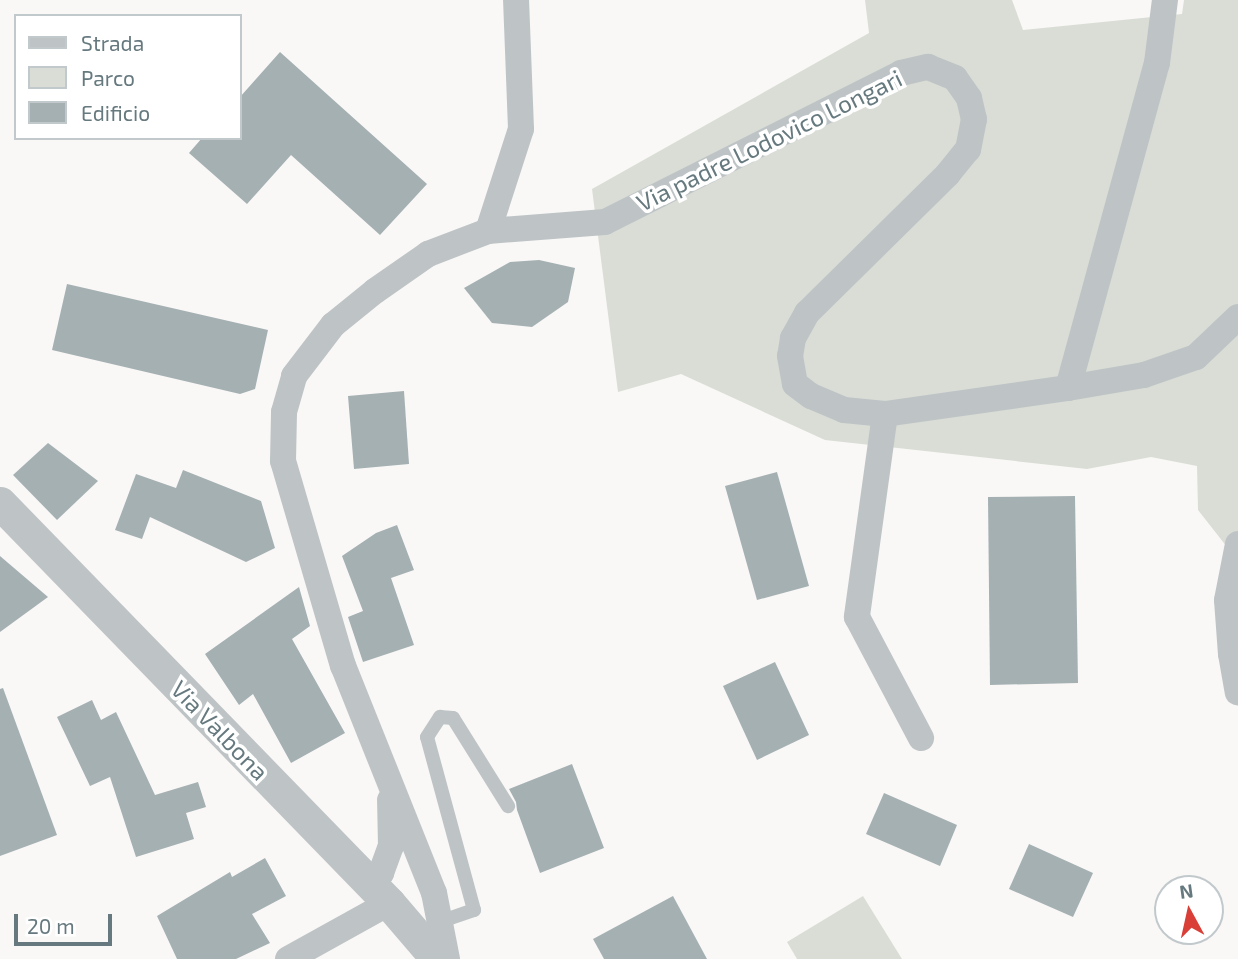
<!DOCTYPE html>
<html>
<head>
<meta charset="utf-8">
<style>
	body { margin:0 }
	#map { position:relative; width:1238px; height:959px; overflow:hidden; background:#f9f8f6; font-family:"Exo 2",sans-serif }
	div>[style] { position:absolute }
	.green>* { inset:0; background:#daddd6 }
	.building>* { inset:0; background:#a5b0b3 }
	.service>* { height:14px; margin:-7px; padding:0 7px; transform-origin:7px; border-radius:7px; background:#bec4c6 }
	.minor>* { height:26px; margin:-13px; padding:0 13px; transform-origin:13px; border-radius:13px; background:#bec4c6 }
	.tertiary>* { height:33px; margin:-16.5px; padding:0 16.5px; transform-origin:16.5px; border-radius:16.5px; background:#bec4c6 }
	span { translate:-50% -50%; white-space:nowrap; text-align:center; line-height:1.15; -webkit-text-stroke:7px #fff; paint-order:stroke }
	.street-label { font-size:24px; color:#66797f }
	.legend { position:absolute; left:14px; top:14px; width:228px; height:126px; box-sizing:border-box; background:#fff; border:2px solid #c2c9cc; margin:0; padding:9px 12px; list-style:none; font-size:21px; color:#66797f }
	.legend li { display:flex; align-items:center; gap:14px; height:35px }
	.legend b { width:35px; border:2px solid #c2c9cc }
	.north { position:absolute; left:1154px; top:875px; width:70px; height:70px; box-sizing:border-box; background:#fff; border:2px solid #c2c9cc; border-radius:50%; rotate:352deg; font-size:19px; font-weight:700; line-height:28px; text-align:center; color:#66797f }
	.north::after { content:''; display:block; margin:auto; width:24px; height:32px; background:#d93f36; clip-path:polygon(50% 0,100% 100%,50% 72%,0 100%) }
	.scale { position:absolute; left:14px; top:914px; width:98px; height:32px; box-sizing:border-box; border:4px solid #66797f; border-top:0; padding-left:9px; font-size:21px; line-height:24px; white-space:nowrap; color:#66797f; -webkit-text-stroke:5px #fff; paint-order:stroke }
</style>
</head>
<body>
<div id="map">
	<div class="green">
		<i style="clip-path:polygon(865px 0,1012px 0,1023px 30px,1182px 14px,1184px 0,1238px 0,1238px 561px,1198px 510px,1197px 466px,1151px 457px,1087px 469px,825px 440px,681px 374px,618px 392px,592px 189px,869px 33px)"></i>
		<i style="clip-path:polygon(863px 896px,902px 959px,797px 959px,787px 942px)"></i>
	</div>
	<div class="building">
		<i style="clip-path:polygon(280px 52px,427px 184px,380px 235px,291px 155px,247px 204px,189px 153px,202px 138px,240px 138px,240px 97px)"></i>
		<i style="clip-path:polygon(539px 260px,575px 268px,568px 302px,532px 327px,492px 323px,464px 288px,510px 262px)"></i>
		<i style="clip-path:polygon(67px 284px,268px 330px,255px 389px,240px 394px,52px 350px)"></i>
		<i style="clip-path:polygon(404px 391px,409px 464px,354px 469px,348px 396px)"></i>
		<i style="clip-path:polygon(48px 443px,98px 481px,57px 520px,13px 475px)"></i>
		<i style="clip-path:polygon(183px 470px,261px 501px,275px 548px,246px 562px,150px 517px,142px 539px,115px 530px,136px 474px,176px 488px)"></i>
		<i style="clip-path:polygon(777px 472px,809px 586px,757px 600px,725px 486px)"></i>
		<i style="clip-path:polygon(1075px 496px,1078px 683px,990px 685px,988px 497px)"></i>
		<i style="clip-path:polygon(397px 525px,414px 570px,391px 578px,414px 645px,363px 662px,348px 617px,363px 611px,342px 556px,376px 533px)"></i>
		<i style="clip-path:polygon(0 556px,48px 597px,0 632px)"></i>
		<i style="clip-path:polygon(299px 587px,310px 626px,292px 639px,345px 733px,291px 763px,253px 694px,239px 705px,205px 654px)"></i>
		<i style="clip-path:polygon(775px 662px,809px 735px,757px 760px,723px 686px)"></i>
		<i style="clip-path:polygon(3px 688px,57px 835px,0 856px,0 689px)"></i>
		<i style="clip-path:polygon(92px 700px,101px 720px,116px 712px,155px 795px,198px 782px,206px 807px,186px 813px,194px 839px,136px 857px,110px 777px,90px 786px,57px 717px)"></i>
		<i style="clip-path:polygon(572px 764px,604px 848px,540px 873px,517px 810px,516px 802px,509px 789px)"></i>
		<i style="clip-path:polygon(884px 793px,957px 825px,940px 866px,866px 834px)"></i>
		<i style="clip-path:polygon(1029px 844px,1093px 873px,1073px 917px,1009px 889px)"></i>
		<i style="clip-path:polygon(265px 858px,286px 896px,252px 914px,270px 943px,236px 959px,177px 959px,157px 916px,230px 872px,232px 877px)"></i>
		<i style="clip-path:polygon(673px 896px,707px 959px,604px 959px,593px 939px)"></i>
	</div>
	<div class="service">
		<i style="left:442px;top:921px;width:34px;rotate:-19deg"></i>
		<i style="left:474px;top:910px;width:179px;rotate:-105.2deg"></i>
		<i style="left:427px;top:737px;width:24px;rotate:-57deg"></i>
		<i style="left:440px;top:717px;width:13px;rotate:4deg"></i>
		<i style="left:453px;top:718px;width:104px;rotate:58deg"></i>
	</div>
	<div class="minor">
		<i style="left:488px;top:231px;width:107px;rotate:-72.1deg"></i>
		<i style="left:521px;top:129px;width:129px;rotate:-92.2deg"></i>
		<i style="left:1068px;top:388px;width:337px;rotate:-74.7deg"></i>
		<i style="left:1157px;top:63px;width:64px;rotate:-82.8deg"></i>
		<i style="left:885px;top:414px;width:205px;rotate:97.9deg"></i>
		<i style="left:857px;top:617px;width:137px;rotate:62.1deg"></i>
		<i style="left:1238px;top:544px;width:57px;rotate:101.1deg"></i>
		<i style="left:1227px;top:600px;width:54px;rotate:85.8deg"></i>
		<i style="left:1231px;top:654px;width:39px;rotate:80deg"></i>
		<i style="left:372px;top:886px;width:16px;rotate:-55deg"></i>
		<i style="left:381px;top:873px;width:29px;rotate:-70deg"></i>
		<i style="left:391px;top:846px;width:46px;rotate:-91.2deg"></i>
		<i style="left:288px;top:959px;width:115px;rotate:-29deg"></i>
		<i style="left:447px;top:959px;width:67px;rotate:-101.1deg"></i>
		<i style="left:434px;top:893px;width:245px;rotate:-111.8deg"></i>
		<i style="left:343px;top:666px;width:214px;rotate:-106.3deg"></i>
		<i style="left:283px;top:461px;width:49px;rotate:-88.8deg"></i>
		<i style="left:284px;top:412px;width:37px;rotate:-74deg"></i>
		<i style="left:294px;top:376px;width:64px;rotate:-52.6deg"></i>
		<i style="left:333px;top:325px;width:54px;rotate:-39deg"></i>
		<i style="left:375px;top:291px;width:65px;rotate:-34.9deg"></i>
		<i style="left:428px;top:254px;width:64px;rotate:-21deg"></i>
		<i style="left:488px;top:231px;width:117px;rotate:-4.4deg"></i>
		<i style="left:605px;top:222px;width:331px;rotate:-26.7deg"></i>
		<i style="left:901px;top:73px;width:28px;rotate:-13deg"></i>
		<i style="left:928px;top:67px;width:29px;rotate:22deg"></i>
		<i style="left:955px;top:78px;width:24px;rotate:55deg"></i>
		<i style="left:969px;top:98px;width:22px;rotate:77deg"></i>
		<i style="left:974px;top:119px;width:31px;rotate:101deg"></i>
		<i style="left:968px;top:149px;width:32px;rotate:129deg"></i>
		<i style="left:948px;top:174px;width:198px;rotate:135.4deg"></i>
		<i style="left:807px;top:313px;width:29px;rotate:119deg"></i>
		<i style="left:793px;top:338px;width:18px;rotate:99deg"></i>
		<i style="left:790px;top:356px;width:28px;rotate:80deg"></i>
		<i style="left:795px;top:384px;width:20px;rotate:37deg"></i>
		<i style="left:811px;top:396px;width:36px;rotate:23deg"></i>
		<i style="left:844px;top:410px;width:41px;rotate:5.6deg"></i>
		<i style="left:885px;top:414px;width:185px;rotate:-8.1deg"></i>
		<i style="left:1068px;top:388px;width:77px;rotate:-9.7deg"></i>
		<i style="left:1144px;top:375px;width:55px;rotate:-19.1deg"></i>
		<i style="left:1196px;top:357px;width:58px;rotate:-43.6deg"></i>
	</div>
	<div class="tertiary">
		<i style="left:0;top:503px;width:558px;rotate:45.8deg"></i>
		<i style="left:389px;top:903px;width:74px;rotate:49.4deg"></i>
	</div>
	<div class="street-label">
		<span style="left:769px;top:140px;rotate:-26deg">Via padre Lodovico Longari</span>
		<span style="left:220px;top:730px;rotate:46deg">Via Valbona</span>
	</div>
	<ul class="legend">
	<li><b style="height:9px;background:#bec4c6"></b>Strada</li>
	<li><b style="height:19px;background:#daddd6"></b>Parco</li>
	<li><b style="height:19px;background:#a5b0b3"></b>Edificio</li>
	</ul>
	<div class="north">N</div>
	<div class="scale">20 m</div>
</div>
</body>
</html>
